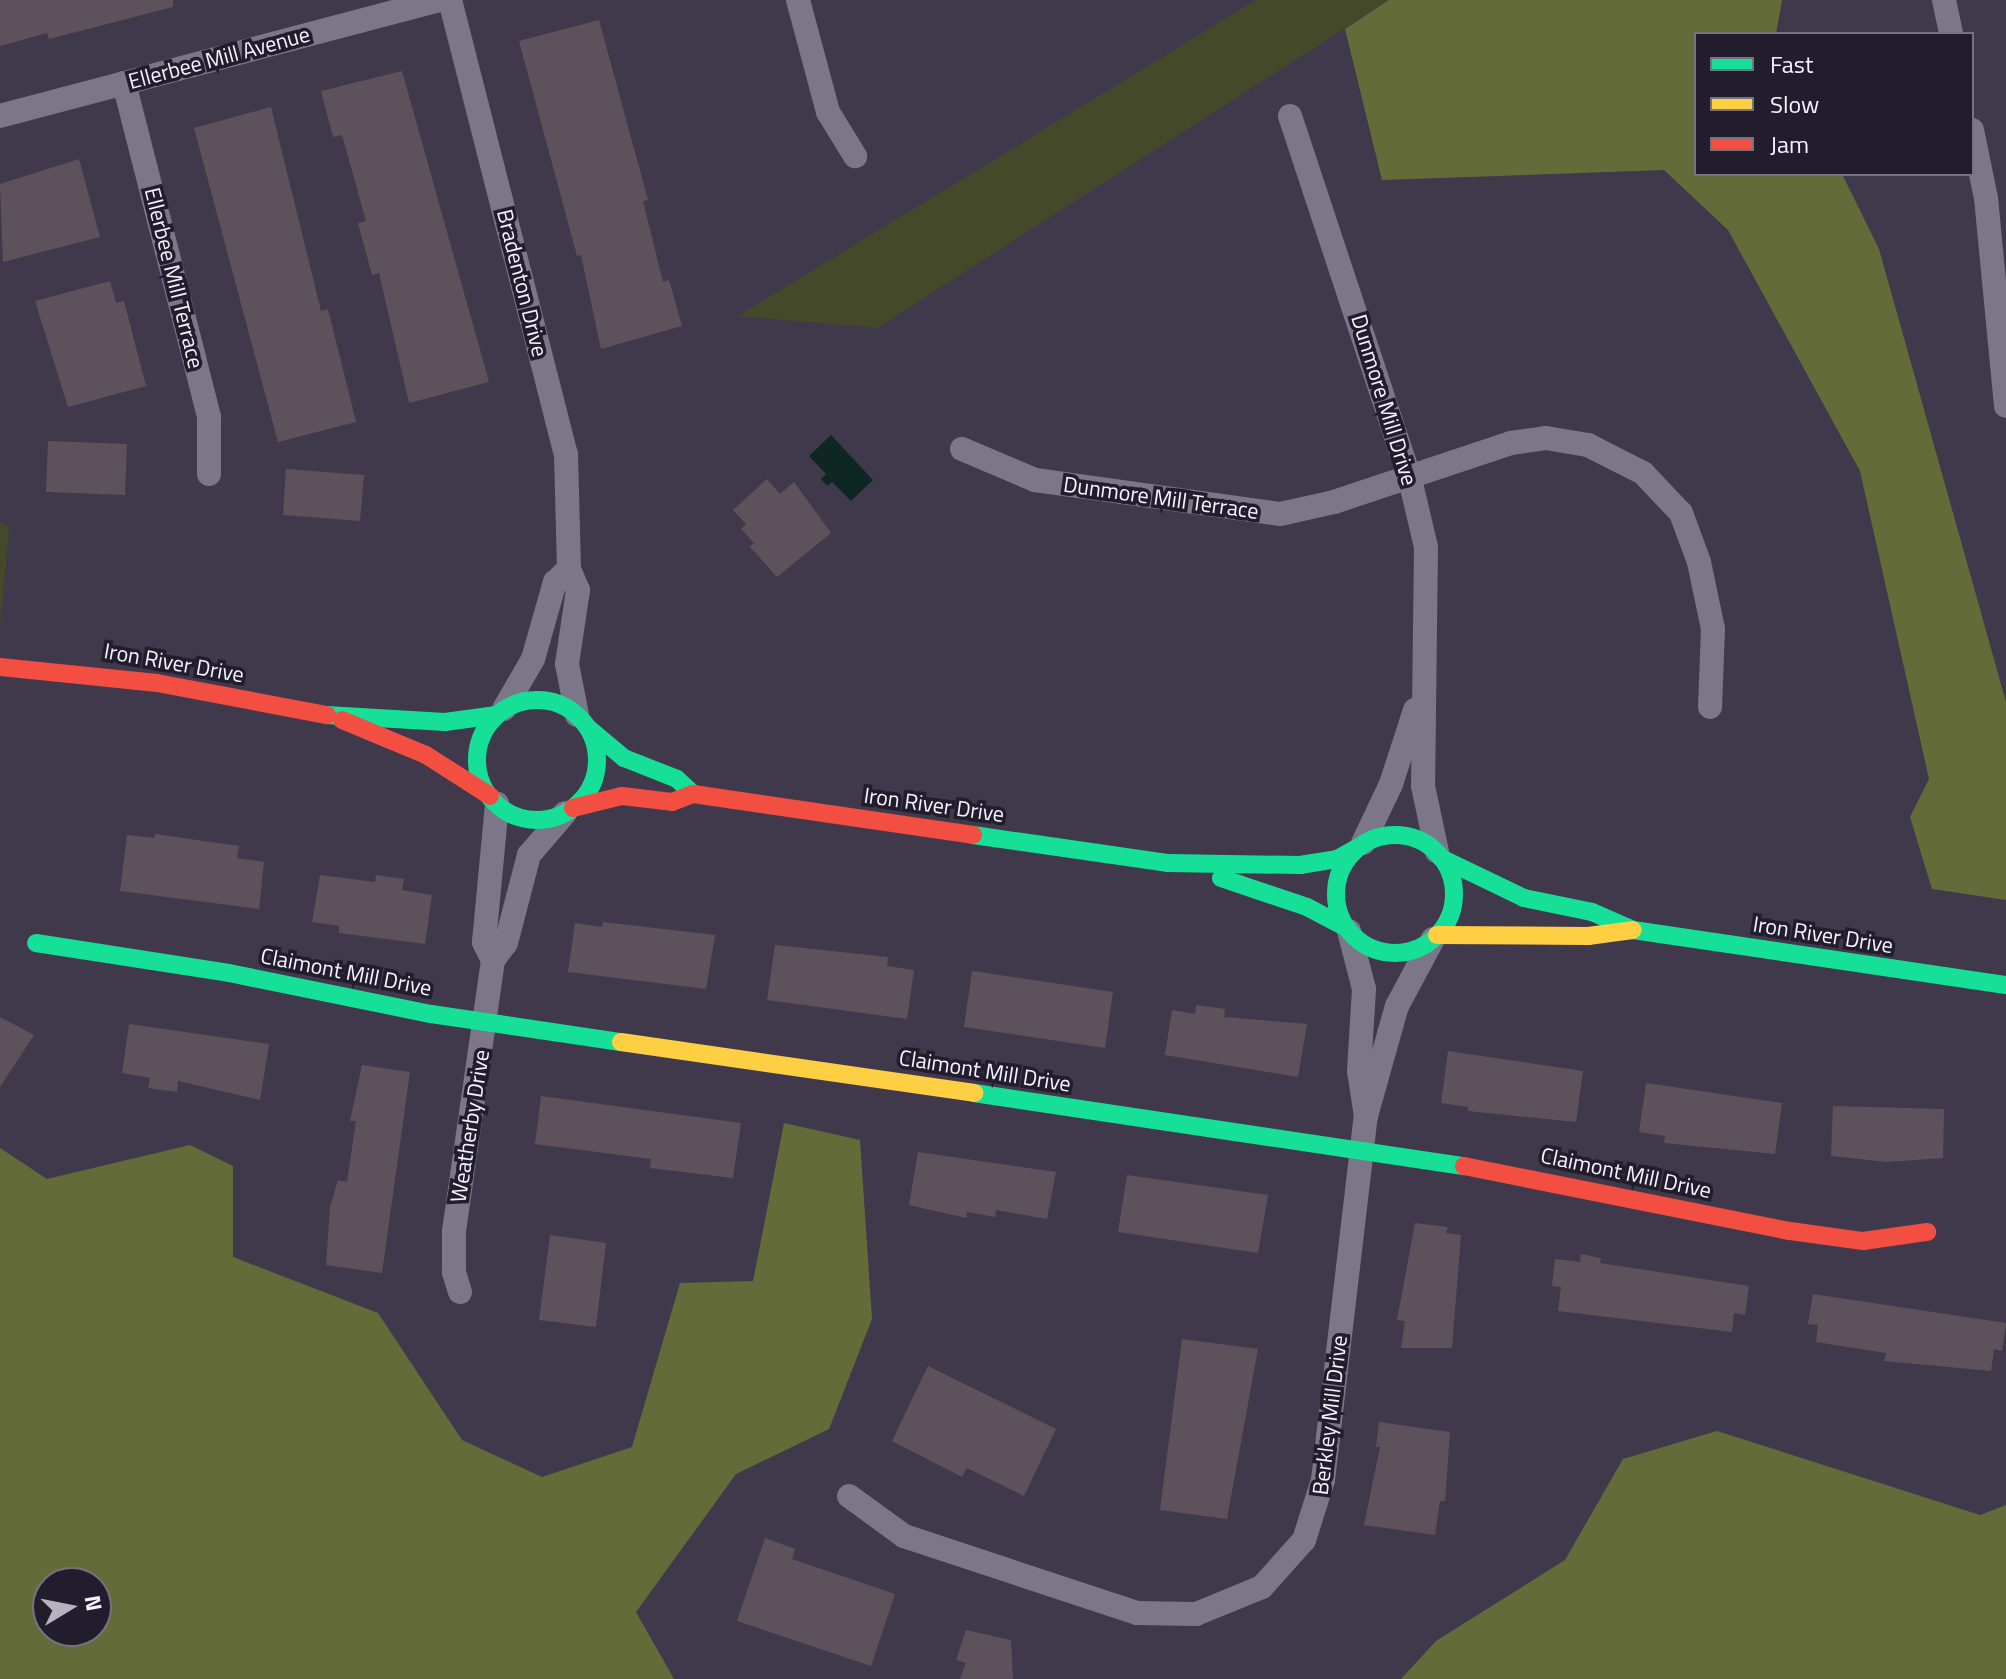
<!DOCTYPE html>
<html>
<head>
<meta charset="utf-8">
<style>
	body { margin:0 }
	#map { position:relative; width:2006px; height:1679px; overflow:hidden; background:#40394c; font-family:"Titillium Web",sans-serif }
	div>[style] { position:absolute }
	.green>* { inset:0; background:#444a29 }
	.forest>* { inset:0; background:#636c39 }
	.water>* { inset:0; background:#0e2723 }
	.building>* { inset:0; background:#5d515c }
	.street>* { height:24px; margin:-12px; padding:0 12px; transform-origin:12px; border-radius:12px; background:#7c7788 }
	.fast>* { height:18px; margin:-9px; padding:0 9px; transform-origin:9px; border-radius:9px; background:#16e098 }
	.fast>.ring { margin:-9px; padding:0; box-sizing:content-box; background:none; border:18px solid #16e098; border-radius:50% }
	.slow>* { height:18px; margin:-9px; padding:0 9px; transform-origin:9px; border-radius:9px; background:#ffcf43 }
	.jam>* { height:18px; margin:-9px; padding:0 9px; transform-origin:9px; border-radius:9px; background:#f24e42 }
	span { translate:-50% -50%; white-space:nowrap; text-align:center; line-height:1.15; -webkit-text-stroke:7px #221d2d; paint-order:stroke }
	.street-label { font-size:22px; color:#f5f3fc }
	.legend { position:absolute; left:1694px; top:32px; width:280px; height:144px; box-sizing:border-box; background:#221d2d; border:2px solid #767380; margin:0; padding:10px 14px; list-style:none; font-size:24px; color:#f5f3fc }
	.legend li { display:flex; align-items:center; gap:16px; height:40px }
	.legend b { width:40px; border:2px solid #767380 }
	.north { position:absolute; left:32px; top:1567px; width:80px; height:80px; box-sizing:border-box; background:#221d2d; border:2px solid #767380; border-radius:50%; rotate:80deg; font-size:22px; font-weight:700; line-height:32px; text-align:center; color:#f5f3fc }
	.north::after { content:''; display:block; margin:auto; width:28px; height:36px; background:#b6b2be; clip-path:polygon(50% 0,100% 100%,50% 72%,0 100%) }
</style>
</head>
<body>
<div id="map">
	<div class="green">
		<i style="clip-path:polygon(1256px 0,1389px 0,877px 328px,738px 316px)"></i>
		<i style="clip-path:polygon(0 522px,9px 528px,0 627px)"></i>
	</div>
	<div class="forest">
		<i style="clip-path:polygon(1389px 0,1782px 0,1776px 34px,1696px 34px,1696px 174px,1842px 174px,1879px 249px,2006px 702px,2006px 900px,1932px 889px,1910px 817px,1929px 779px,1860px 471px,1728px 230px,1664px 170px,1382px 180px,1345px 29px)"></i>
		<i style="clip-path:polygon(evenodd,784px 1123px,860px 1140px,872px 1319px,829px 1429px,736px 1474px,636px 1612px,674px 1679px,0 1679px,0 1148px,47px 1179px,190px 1145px,233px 1166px,233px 1257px,378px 1313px,462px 1440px,542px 1477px,632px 1447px,680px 1283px,753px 1281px,784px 1123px,96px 1583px,96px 1631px,48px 1631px,48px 1583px,96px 1583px)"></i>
		<i style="clip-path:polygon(1717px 1431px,1980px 1515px,2006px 1505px,2006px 1679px,1401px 1679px,1436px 1641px,1565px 1560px,1623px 1459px)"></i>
	</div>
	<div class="water">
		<i style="clip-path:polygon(831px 435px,873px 480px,851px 501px,832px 482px,827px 486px,821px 479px,826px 474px,809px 456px)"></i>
	</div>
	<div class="building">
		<i style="clip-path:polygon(0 0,173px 0,173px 7px,49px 39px,47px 33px,0 46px)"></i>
		<i style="clip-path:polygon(599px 20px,648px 200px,643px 201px,663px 282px,669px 280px,682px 326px,601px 349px,581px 255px,577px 256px,519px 41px)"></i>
		<i style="clip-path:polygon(402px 71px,489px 382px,409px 403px,379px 273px,372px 275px,358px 223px,366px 221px,342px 135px,333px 137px,321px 91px)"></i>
		<i style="clip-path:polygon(271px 107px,321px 311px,328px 309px,356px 422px,278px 442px,194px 128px)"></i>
		<i style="clip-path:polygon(79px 159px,100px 237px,3px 262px,0 184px)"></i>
		<i style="clip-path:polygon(110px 281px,116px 303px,124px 301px,146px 386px,68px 407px,35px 301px)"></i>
		<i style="clip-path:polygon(48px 441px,127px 444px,125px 495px,46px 492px)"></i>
		<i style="clip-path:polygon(286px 469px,364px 475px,360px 521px,283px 515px)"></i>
		<i style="clip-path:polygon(767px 479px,780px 494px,794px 482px,831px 533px,777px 577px,750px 547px,754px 543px,741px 529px,746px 524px,733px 510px)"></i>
		<i style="clip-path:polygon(155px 834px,239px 846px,237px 858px,264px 862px,259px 909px,120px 891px,127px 835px,154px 838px)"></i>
		<i style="clip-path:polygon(320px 875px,375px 882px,376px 875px,404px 879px,402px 890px,432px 895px,425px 944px,339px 933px,339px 926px,312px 922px)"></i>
		<i style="clip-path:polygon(603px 922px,715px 935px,706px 989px,568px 972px,575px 923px,602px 927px)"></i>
		<i style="clip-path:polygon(775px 945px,888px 957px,887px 966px,914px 970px,907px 1019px,767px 1000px)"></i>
		<i style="clip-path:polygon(972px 971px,1113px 992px,1105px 1048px,964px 1027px)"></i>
		<i style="clip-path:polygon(1196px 1005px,1225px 1009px,1224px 1017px,1307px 1024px,1298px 1077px,1165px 1055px,1172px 1010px,1195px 1014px)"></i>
		<i style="clip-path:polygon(0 1017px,34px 1035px,0 1087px)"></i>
		<i style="clip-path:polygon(129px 1024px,269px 1044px,260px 1100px,178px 1081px,177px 1092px,148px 1088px,150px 1078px,122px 1073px)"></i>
		<i style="clip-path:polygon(1448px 1051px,1583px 1071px,1576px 1122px,1468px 1111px,1468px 1107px,1441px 1103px)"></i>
		<i style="clip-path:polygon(362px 1065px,410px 1072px,382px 1273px,326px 1265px,330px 1207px,338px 1180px,347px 1182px,356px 1121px,350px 1121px)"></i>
		<i style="clip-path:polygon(1646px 1083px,1782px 1103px,1775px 1154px,1664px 1143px,1665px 1136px,1639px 1132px)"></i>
		<i style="clip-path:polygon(541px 1096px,741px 1123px,733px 1178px,650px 1168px,651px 1159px,535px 1144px)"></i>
		<i style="clip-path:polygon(1833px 1106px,1944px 1109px,1943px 1158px,1887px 1162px,1831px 1156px)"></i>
		<i style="clip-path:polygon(918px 1152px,1056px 1172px,1047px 1219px,996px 1210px,995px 1217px,967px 1212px,966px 1218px,909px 1205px)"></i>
		<i style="clip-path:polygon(1127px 1175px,1268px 1195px,1258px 1253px,1118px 1232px)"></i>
		<i style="clip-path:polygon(1415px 1223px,1448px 1227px,1446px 1233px,1461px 1235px,1452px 1348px,1401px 1348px,1405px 1321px,1397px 1320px)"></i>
		<i style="clip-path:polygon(550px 1235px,606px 1243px,596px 1327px,539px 1320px)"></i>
		<i style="clip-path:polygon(1581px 1254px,1601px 1258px,1600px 1263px,1749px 1286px,1745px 1315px,1734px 1313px,1732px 1332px,1558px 1311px,1561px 1287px,1552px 1286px,1555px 1259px,1580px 1262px)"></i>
		<i style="clip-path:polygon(1813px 1294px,2006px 1323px,2002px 1351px,1994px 1349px,1991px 1371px,1884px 1361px,1886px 1353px,1816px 1342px,1818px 1325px,1808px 1324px)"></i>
		<i style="clip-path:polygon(1182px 1339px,1258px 1349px,1227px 1519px,1160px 1510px)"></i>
		<i style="clip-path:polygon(928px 1366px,1056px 1429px,1024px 1496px,967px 1468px,962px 1477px,892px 1441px)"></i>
		<i style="clip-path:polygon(1379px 1422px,1450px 1432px,1445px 1501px,1440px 1501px,1435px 1535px,1364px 1525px,1380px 1447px,1376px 1447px)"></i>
		<i style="clip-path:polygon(765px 1538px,795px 1549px,792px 1559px,895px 1594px,871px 1666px,737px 1621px)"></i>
		<i style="clip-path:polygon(966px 1630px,1011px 1640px,1013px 1679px,960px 1679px,966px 1663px,956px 1660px)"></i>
	</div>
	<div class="street">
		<i style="left:450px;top:0;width:469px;rotate:75.7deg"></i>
		<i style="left:566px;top:454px;width:115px;rotate:88.5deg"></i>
		<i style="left:569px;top:569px;width:23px;rotate:67deg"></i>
		<i style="left:578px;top:590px;width:75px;rotate:98.5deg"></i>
		<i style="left:567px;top:664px;width:52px;rotate:78.9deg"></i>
		<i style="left:798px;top:0;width:116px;rotate:75deg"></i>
		<i style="left:828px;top:112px;width:52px;rotate:58.5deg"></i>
		<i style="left:1944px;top:0;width:35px;rotate:78deg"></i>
		<i style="left:124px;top:83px;width:345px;rotate:75.7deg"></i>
		<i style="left:209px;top:417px;width:57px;rotate:90deg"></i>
		<i style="left:0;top:116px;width:454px;rotate:-14.8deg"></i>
		<i style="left:1290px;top:116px;width:378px;rotate:71.7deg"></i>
		<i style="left:1409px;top:475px;width:74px;rotate:76.7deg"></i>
		<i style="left:1426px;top:547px;width:239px;rotate:90.7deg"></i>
		<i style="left:1423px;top:786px;width:67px;rotate:78deg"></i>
		<i style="left:1972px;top:130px;width:69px;rotate:78.4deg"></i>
		<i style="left:1986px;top:198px;width:209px;rotate:84.5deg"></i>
		<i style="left:962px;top:449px;width:79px;rotate:23deg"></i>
		<i style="left:1035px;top:480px;width:247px;rotate:7.9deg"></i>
		<i style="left:1280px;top:514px;width:55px;rotate:-12.5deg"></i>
		<i style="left:1334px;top:502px;width:187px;rotate:-18.4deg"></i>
		<i style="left:1511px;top:443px;width:35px;rotate:-8deg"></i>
		<i style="left:1546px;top:438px;width:43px;rotate:9.5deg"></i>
		<i style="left:1588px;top:445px;width:62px;rotate:27deg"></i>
		<i style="left:1643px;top:473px;width:55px;rotate:46.5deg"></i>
		<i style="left:1681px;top:513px;width:52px;rotate:69.8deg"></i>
		<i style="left:1699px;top:562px;width:68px;rotate:78.2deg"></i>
		<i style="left:1713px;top:629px;width:78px;rotate:92.2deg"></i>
		<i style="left:504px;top:709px;width:58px;rotate:-59.9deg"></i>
		<i style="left:533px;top:659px;width:80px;rotate:-74.1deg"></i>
		<i style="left:555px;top:582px;width:19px;rotate:-43deg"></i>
		<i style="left:1363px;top:843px;width:65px;rotate:-64.6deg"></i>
		<i style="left:1391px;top:784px;width:78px;rotate:-72deg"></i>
		<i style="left:1349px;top:931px;width:60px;rotate:75.5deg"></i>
		<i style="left:1364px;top:989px;width:82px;rotate:93.5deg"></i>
		<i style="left:1359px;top:1071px;width:46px;rotate:81.2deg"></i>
		<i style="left:1366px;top:1116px;width:114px;rotate:-74.3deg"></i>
		<i style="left:1397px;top:1006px;width:76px;rotate:-61.8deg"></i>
		<i style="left:493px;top:960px;width:20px;rotate:-117deg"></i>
		<i style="left:484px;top:942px;width:139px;rotate:-84.6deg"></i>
		<i style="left:460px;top:1292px;width:21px;rotate:-107deg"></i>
		<i style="left:454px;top:1272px;width:41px;rotate:-90deg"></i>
		<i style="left:454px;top:1231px;width:274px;rotate:-81.8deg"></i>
		<i style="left:493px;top:960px;width:21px;rotate:-53deg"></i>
		<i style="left:506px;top:943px;width:91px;rotate:-75.4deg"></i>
		<i style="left:529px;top:855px;width:55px;rotate:-49.4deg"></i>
		<i style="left:849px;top:1496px;width:68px;rotate:36deg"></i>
		<i style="left:904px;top:1536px;width:245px;rotate:18.3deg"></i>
		<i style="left:1137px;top:1613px;width:59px;rotate:1deg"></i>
		<i style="left:1196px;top:1614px;width:71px;rotate:-22.2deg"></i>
		<i style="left:1262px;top:1587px;width:63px;rotate:-48.2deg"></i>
		<i style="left:1304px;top:1540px;width:63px;rotate:-72.4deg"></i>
		<i style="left:1323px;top:1480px;width:367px;rotate:-83.3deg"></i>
	</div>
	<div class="fast">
		<i class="ring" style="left:477px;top:700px;width:102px;height:102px"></i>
		<i style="left:327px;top:715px;width:118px;rotate:3.4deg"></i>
		<i style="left:445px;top:722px;width:52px;rotate:-7.7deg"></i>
		<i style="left:588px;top:728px;width:47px;rotate:39.8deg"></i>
		<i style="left:624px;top:758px;width:57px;rotate:21.6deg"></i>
		<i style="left:677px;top:779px;width:22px;rotate:43deg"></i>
		<i style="left:973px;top:835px;width:196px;rotate:8.2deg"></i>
		<i style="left:1167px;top:863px;width:133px;rotate:0.9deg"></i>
		<i style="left:1300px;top:865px;width:37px;rotate:-9deg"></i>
		<i style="left:1337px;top:859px;width:23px;rotate:-29deg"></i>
		<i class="ring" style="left:1336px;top:835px;width:100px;height:100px"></i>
		<i style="left:1441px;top:858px;width:92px;rotate:25.7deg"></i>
		<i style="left:1524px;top:898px;width:69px;rotate:11.6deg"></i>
		<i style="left:1592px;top:912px;width:45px;rotate:23.7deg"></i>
		<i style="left:1633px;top:930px;width:377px;rotate:8.4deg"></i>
		<i style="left:1221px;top:878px;width:91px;rotate:18.6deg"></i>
		<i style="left:1307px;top:907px;width:43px;rotate:27.8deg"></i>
		<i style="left:36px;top:943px;width:195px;rotate:8.8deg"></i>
		<i style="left:229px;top:973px;width:206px;rotate:11.5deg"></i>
		<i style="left:431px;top:1014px;width:192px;rotate:8.4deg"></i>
		<i style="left:974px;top:1093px;width:495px;rotate:8.5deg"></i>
	</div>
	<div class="slow">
		<i style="left:1437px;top:935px;width:151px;rotate:0.4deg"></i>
		<i style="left:1588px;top:936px;width:45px;rotate:-7.6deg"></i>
		<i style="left:621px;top:1042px;width:357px;rotate:8.2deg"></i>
	</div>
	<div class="jam">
		<i style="left:0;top:667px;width:158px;rotate:5.8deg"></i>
		<i style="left:157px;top:683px;width:173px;rotate:10.7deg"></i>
		<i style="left:342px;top:720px;width:91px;rotate:22.6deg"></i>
		<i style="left:426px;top:755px;width:76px;rotate:32.6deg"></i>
		<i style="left:573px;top:808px;width:50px;rotate:-13.8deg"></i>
		<i style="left:622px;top:796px;width:50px;rotate:6.8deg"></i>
		<i style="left:672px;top:802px;width:22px;rotate:-21deg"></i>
		<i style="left:693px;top:794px;width:283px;rotate:8.3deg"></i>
		<i style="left:1464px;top:1166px;width:332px;rotate:11.3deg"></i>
		<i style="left:1790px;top:1231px;width:74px;rotate:7.8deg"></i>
		<i style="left:1863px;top:1241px;width:65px;rotate:-8deg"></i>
	</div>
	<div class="street-label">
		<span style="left:219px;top:58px;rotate:-15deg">Ellerbee Mill Avenue</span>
		<span style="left:174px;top:278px;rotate:76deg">Ellerbee Mill Terrace</span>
		<span style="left:522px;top:283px;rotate:76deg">Bradenton Drive</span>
		<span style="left:1384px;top:400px;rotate:73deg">Dunmore Mill Drive</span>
		<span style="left:1161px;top:498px;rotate:8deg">Dunmore Mill Terrace</span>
		<span style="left:174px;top:663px;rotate:10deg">Iron River Drive</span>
		<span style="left:934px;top:805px;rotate:8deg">Iron River Drive</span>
		<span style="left:1823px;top:935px;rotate:9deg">Iron River Drive</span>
		<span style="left:346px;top:972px;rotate:11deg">Claimont Mill Drive</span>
		<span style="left:985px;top:1071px;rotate:9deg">Claimont Mill Drive</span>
		<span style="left:470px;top:1126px;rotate:-81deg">Weatherby Drive</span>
		<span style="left:1626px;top:1173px;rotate:12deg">Claimont Mill Drive</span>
		<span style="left:1330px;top:1415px;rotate:-83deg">Berkley Mill Drive</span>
	</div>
	<ul class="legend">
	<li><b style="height:10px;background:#16e098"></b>Fast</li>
	<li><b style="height:10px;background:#ffcf43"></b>Slow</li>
	<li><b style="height:10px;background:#f24e42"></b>Jam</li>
	</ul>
	<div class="north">N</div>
</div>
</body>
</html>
